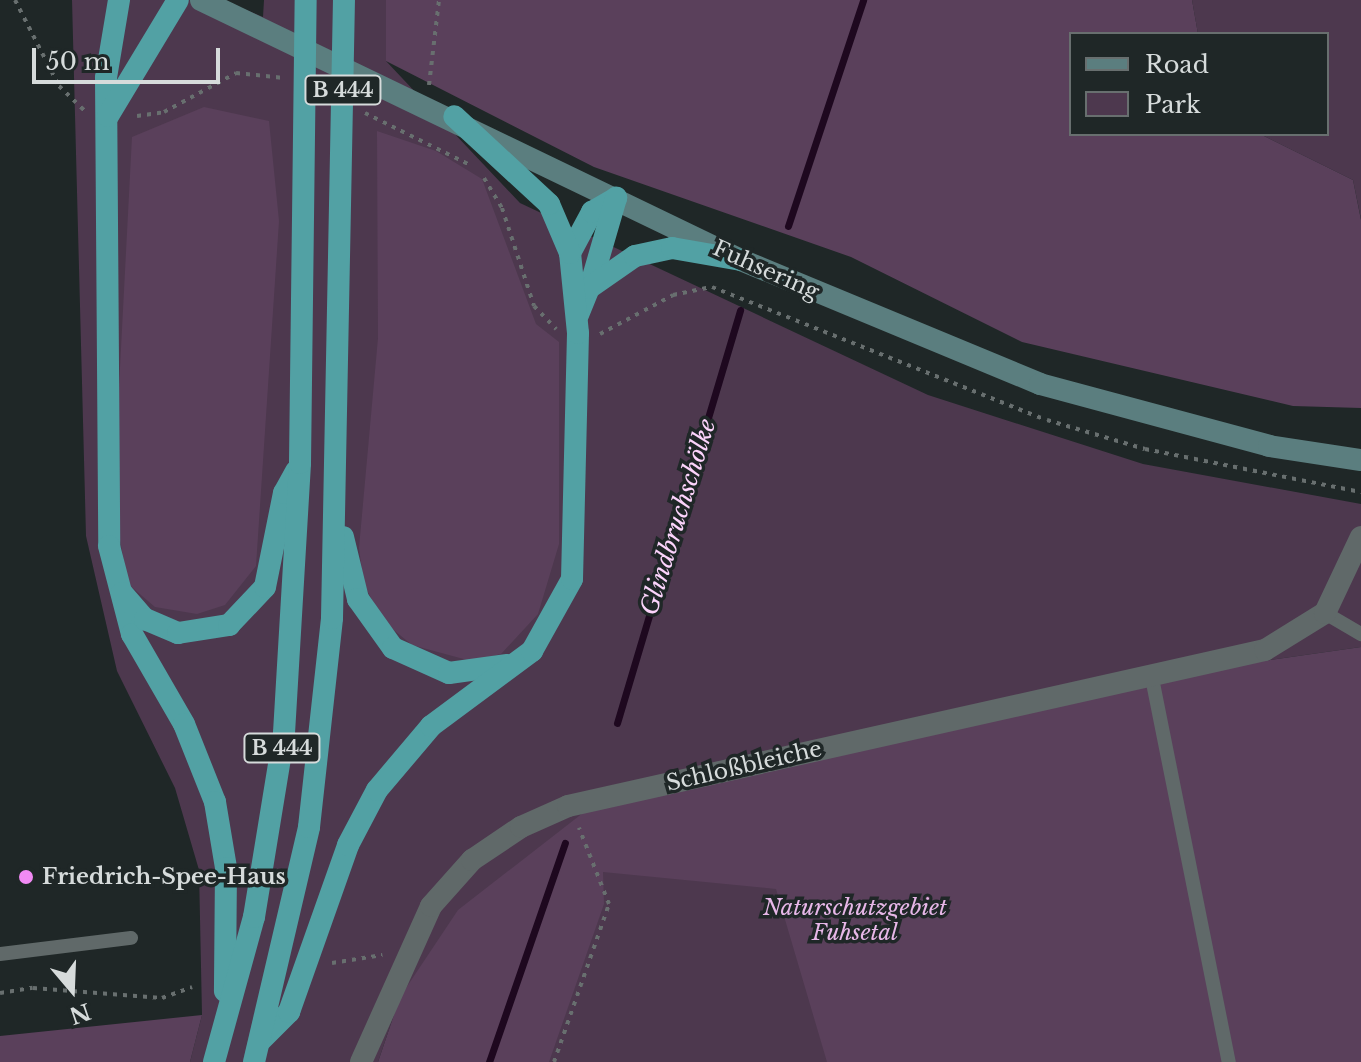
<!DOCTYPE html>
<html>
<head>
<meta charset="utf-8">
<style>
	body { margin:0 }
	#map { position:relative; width:1361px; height:1062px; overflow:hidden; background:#1f2727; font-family:"Libre Baskerville",serif }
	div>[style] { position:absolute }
	.green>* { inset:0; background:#4d384e }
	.forest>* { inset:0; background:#5a405b }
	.stream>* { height:7px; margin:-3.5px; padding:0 3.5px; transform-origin:3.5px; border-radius:3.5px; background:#1e081f }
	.path>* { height:4px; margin-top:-2px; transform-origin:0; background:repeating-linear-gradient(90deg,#686f6f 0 4px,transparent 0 10px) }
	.service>* { height:14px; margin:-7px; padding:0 7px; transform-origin:7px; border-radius:7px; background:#606969 }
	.minor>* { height:22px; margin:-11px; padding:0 11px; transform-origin:11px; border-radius:11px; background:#606969 }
	.secondary>* { height:22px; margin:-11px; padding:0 11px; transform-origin:11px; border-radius:11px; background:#5b7e7f }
	.trunk>* { height:22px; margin:-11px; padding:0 11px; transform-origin:11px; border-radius:11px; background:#52a1a4 }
	.dots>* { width:22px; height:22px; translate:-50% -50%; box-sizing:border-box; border:4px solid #1f2727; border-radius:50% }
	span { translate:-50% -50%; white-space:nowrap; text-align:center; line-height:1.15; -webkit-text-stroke:7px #1f2727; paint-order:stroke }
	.shield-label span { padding:2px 6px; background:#1f2727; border:2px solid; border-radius:6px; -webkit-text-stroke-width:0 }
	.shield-label { font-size:20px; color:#d6dbdb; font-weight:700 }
	.street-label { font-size:22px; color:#d6dbdb }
	.poi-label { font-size:22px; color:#d6dbdb; font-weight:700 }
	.left { translate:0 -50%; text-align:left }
	.park-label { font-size:22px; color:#e7b7e8; font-style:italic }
	.water-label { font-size:24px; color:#fcd4fc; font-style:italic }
	.legend { position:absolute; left:1069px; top:32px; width:260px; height:104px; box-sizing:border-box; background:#1f2727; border:2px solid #686f6f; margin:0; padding:10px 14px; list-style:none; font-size:24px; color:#d6dbdb }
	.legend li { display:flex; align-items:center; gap:16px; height:40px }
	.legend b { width:40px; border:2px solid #686f6f }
	.north { position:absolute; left:32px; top:950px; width:80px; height:80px; -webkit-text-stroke:6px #1f2727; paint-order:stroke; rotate:161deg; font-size:22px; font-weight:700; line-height:32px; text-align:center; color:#d6dbdb }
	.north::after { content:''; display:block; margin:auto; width:28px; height:36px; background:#d6dbdb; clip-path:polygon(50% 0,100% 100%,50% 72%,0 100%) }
	.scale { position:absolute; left:32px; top:48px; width:188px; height:36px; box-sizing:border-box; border:4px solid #d6dbdb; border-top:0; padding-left:10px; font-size:24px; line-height:28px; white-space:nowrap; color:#d6dbdb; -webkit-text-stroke:6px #1f2727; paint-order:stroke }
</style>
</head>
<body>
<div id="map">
	<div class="green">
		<i style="clip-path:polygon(72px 0,222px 0,263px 17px,264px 0,386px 0,386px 61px,520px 203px,928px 395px,1143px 464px,1361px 504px,1361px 647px,1136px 679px,588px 809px,400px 997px,378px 1062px,190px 1062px,202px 1015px,199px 870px,175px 788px,117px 671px,86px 536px)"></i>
		<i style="clip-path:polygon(1192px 0,1361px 0,1361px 219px,1353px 180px,1264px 136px,1217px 141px,1215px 134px,1327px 134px,1327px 34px,1198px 34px)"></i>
		<i style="clip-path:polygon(964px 750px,1036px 1062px,513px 1062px,573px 867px)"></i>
	</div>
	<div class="forest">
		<i style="clip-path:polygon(386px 0,1192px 0,1198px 34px,1071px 34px,1071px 134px,1264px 136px,1353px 180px,1361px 220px,1361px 408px,1293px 406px,1022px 342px,851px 257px,594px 167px,386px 61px)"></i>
		<i style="clip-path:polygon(204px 107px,269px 121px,279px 221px,256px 566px,225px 605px,197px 614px,155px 607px,128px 584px,113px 502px,132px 137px)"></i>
		<i style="clip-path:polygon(377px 131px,436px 151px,482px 179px,536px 324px,559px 342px,559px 544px,538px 614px,501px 654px,471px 661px,412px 645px,384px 622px,364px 585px,359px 548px,378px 338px)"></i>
		<i style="clip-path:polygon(1361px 647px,1361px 1062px,827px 1062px,776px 889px,603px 872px,604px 904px,549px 1062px,378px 1062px,400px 997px,458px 910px,588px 809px,1136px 679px)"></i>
		<i style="clip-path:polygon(202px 1015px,190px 1062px,0 1062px,0 1036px)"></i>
	</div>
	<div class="stream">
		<i style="left:788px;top:226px;width:238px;rotate:-71.6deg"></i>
		<i style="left:617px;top:723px;width:431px;rotate:-73.4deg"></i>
		<i style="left:489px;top:1062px;width:232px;rotate:-70.9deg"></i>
	</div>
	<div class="path">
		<i style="left:15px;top:0;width:97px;rotate:62.9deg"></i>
		<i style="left:59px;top:86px;width:36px;rotate:44deg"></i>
		<i style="left:429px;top:85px;width:86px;rotate:-83.3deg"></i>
		<i style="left:365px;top:113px;width:115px;rotate:26.3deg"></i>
		<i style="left:137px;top:116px;width:27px;rotate:-8deg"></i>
		<i style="left:164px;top:112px;width:82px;rotate:-28.4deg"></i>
		<i style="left:236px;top:73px;width:48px;rotate:5.9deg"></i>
		<i style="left:484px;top:178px;width:35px;rotate:59deg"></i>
		<i style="left:502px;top:208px;width:103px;rotate:71.9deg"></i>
		<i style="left:534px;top:306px;width:32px;rotate:46deg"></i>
		<i style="left:600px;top:334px;width:83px;rotate:-28.1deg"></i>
		<i style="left:673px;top:295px;width:40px;rotate:-12deg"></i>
		<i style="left:712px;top:287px;width:360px;rotate:21.7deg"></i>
		<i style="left:1047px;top:420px;width:102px;rotate:16.5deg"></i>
		<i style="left:1145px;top:449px;width:220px;rotate:11.3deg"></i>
		<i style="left:332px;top:963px;width:51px;rotate:-9.1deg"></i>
		<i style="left:0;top:993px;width:33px;rotate:-9deg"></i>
		<i style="left:33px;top:988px;width:129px;rotate:4.4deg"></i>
		<i style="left:162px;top:998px;width:32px;rotate:-20deg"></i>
		<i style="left:554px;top:1062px;width:167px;rotate:-70.8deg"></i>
		<i style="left:609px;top:904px;width:82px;rotate:-111.5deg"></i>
	</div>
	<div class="service">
		<i style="left:1325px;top:613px;width:42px;rotate:30.3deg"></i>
		<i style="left:1151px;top:673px;width:397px;rotate:78.7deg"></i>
		<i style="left:0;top:954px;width:132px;rotate:-7deg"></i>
	</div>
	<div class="minor">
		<i style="left:361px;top:1062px;width:171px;rotate:-65.8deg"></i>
		<i style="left:431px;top:906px;width:62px;rotate:-48.3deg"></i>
		<i style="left:472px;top:860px;width:59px;rotate:-34deg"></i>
		<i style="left:521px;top:827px;width:51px;rotate:-24.1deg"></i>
		<i style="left:568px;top:806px;width:714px;rotate:-12.62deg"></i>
		<i style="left:1265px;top:650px;width:70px;rotate:-31.7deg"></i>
		<i style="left:1325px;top:613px;width:84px;rotate:-64.7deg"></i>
	</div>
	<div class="secondary">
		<i style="left:201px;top:0;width:599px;rotate:25.71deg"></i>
		<i style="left:741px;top:260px;width:324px;rotate:22.5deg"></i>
		<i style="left:1040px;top:384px;width:237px;rotate:15.1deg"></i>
		<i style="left:1269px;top:446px;width:93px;rotate:8.7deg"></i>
	</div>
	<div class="trunk">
		<i style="left:119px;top:0;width:79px;rotate:99.5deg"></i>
		<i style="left:106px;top:78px;width:468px;rotate:89.6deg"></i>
		<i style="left:109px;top:546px;width:91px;rotate:75.4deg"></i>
		<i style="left:132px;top:634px;width:104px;rotate:60deg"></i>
		<i style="left:184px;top:724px;width:84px;rotate:68.3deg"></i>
		<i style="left:215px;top:802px;width:67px;rotate:80.5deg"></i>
		<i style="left:226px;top:868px;width:123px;rotate:90.5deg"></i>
		<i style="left:108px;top:116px;width:135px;rotate:-58.9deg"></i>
		<i style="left:570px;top:253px;width:47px;rotate:-61.8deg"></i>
		<i style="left:592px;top:212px;width:28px;rotate:-30deg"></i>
		<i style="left:591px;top:284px;width:90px;rotate:-73.8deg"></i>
		<i style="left:578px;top:315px;width:29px;rotate:-68deg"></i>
		<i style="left:589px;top:288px;width:56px;rotate:-34.8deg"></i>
		<i style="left:635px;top:256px;width:38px;rotate:-12deg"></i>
		<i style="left:672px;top:248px;width:70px;rotate:9.9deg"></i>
		<i style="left:343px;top:537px;width:64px;rotate:76.4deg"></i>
		<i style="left:358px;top:599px;width:60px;rotate:54.5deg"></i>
		<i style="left:393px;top:648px;width:61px;rotate:24.1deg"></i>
		<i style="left:449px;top:673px;width:59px;rotate:-7.9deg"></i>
		<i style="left:122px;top:593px;width:35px;rotate:49deg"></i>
		<i style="left:145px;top:619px;width:36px;rotate:23deg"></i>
		<i style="left:178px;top:633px;width:52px;rotate:-8.9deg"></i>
		<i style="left:229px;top:625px;width:52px;rotate:-46.5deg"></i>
		<i style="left:265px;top:587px;width:96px;rotate:-78.6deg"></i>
		<i style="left:284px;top:493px;width:25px;rotate:-61deg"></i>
		<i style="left:261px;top:1040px;width:40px;rotate:-45deg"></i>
		<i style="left:289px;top:1012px;width:177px;rotate:-70.5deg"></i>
		<i style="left:348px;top:845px;width:62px;rotate:-62.2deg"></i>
		<i style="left:377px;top:790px;width:84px;rotate:-49.8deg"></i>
		<i style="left:431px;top:726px;width:126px;rotate:-36.6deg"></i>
		<i style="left:532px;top:651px;width:82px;rotate:-60.9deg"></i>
		<i style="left:572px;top:579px;width:246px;rotate:-88.6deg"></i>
		<i style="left:578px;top:333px;width:80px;rotate:-95.7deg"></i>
		<i style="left:570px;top:253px;width:53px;rotate:-113.2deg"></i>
		<i style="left:549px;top:204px;width:129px;rotate:-137.2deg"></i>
		<i style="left:214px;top:1062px;width:150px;rotate:-74.6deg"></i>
		<i style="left:254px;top:917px;width:186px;rotate:-80.7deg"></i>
		<i style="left:284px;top:733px;width:270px;rotate:-86.6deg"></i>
		<i style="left:300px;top:463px;width:463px;rotate:-89.3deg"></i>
		<i style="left:254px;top:1062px;width:241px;rotate:-76.8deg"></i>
		<i style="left:309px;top:827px;width:210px;rotate:-83.7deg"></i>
		<i style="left:332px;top:618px;width:618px;rotate:-88.89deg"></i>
	</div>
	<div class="dots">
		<i style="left:26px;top:877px;background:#f18af4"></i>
	</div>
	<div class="shield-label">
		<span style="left:343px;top:90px">B 444</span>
		<span style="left:282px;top:748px">B 444</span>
	</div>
	<div class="street-label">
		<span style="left:766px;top:270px;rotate:24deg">Fuhsering</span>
		<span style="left:744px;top:766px;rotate:-13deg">Schloßbleiche</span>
	</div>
	<div class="poi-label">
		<span class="left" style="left:42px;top:877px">Friedrich-Spee-Haus</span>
	</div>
	<div class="park-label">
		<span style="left:855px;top:920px">Naturschutzgebiet<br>Fuhsetal</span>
	</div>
	<div class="water-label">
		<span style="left:678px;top:517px;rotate:-73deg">Glindbruchschölke</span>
	</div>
	<ul class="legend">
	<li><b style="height:10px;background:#5b7e7f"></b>Road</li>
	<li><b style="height:22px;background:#4d384e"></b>Park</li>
	</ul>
	<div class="north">N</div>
	<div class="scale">50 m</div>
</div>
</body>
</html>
